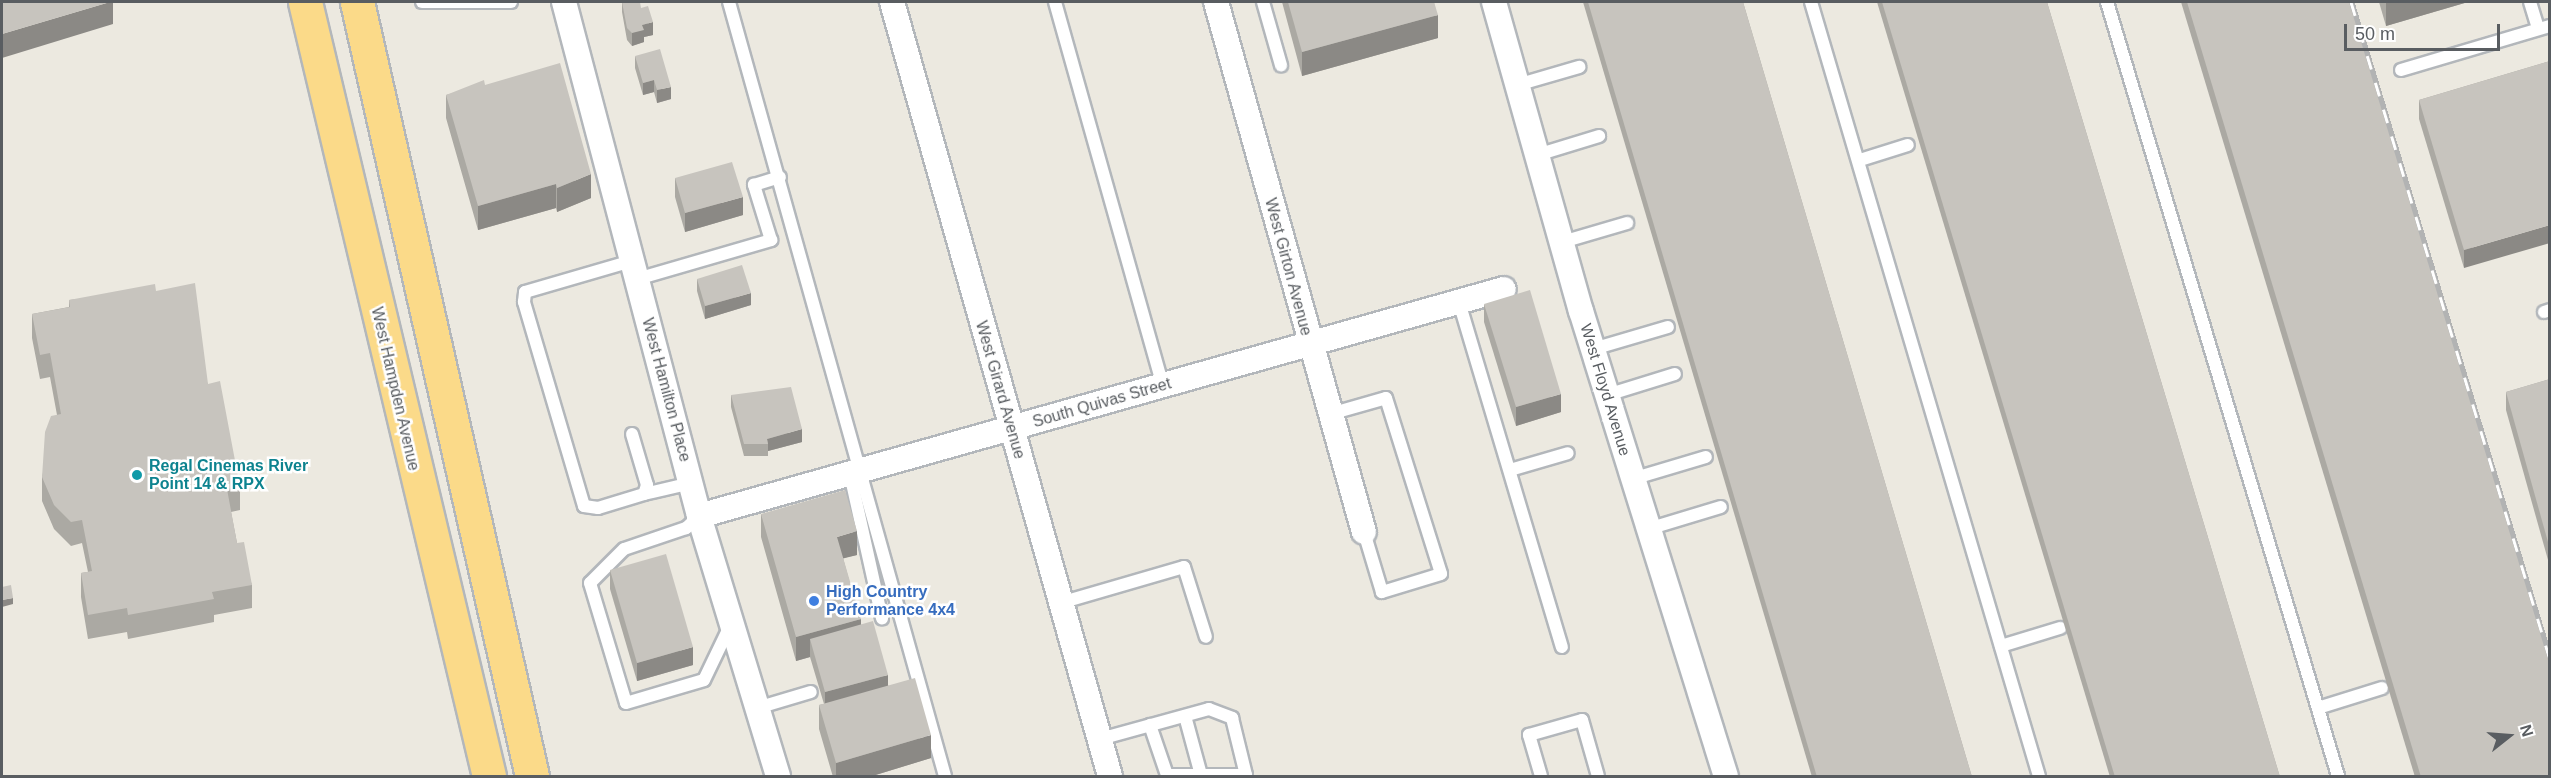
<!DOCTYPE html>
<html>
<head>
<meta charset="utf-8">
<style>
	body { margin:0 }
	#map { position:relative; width:2551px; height:778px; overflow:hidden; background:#ece9e0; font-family:Helvetica,sans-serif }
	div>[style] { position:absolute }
	.roads { filter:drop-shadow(2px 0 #b3b7bb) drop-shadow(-2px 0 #b3b7bb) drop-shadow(0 2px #b3b7bb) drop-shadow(0 -2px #b3b7bb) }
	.lane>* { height:12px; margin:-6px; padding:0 6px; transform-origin:6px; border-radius:6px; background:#fff }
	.street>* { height:24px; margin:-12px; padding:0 12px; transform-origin:12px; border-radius:12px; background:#fff }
	.highway>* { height:33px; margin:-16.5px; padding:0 16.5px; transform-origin:16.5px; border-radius:16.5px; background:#fbda89 }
	.rail>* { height:7px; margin-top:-3.5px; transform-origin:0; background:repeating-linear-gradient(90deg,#fff 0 14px,#b2b3b3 0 28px); box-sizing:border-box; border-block:2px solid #b2b3b3 }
	.wall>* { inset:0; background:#aba9a3 }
	.shaded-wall>* { inset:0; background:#8b8985 }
	.building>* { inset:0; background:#c7c4be }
	.dots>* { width:16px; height:16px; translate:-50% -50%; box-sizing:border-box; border:3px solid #fff; border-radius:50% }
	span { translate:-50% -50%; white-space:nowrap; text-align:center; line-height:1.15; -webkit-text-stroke:5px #fff; paint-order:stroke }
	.street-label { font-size:16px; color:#595d61 }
	.culture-label { font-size:16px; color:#0d838f; font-weight:700 }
	.left { translate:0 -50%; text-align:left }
	.shop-label { font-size:16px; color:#366cbe; font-weight:700 }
	.frame { position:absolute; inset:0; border:3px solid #595d61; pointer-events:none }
	.north { position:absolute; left:2479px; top:706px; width:60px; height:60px; -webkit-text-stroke:4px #fff; paint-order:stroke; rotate:73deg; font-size:16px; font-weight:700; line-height:24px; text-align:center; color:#595d61 }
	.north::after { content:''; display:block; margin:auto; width:21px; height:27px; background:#595d61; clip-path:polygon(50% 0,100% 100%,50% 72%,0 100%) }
	.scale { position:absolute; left:2344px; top:24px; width:156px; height:27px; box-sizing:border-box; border:3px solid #595d61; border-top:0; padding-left:8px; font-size:18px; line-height:21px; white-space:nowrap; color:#595d61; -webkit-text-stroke:4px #fff; paint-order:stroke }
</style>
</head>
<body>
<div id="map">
	<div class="roads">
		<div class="lane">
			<i style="left:422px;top:2px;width:89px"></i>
			<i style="left:729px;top:2px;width:804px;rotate:74.41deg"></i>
			<i style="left:1055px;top:2px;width:399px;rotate:74.3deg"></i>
			<i style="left:1263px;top:2px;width:66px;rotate:74.1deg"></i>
			<i style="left:1811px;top:2px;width:807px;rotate:73.59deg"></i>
			<i style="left:2107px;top:2px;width:808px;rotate:73.38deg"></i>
			<i style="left:2530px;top:2px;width:28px;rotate:73deg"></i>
			<i style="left:2401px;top:70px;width:155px;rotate:-16.5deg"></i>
			<i style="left:1517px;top:85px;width:65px;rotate:-16.2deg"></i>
			<i style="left:1537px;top:155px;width:65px;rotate:-17deg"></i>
			<i style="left:1860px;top:160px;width:50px;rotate:-17.4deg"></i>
			<i style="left:1562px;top:242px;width:68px;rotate:-16.3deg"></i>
			<i style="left:637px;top:279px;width:140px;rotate:-16.2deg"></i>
			<i style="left:771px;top:240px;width:58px;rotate:-107.2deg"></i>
			<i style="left:754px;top:185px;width:27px;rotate:-17deg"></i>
			<i style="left:1459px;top:302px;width:360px;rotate:73.4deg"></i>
			<i style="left:2544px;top:312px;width:6px;rotate:-18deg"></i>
			<i style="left:1593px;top:349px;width:78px;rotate:-16.3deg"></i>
			<i style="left:1607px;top:395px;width:71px;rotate:-17.2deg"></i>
			<i style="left:1330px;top:414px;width:58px;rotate:-15.9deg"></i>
			<i style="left:1386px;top:398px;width:184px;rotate:72.6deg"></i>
			<i style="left:1441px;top:574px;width:62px;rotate:163deg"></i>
			<i style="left:1382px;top:592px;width:63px;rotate:-106.7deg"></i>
			<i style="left:632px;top:434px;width:53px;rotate:73.6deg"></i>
			<i style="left:647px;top:485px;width:9px;rotate:108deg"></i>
			<i style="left:644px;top:494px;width:48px;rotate:163.1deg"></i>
			<i style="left:598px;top:508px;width:14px;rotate:-172deg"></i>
			<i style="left:584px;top:506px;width:213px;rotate:-106.4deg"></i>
			<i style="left:524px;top:302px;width:10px;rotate:-84deg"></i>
			<i style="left:525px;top:292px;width:111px;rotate:-16.2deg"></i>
			<i style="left:1510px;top:470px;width:60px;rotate:-16.3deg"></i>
			<i style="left:850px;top:474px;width:148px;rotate:77.5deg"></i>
			<i style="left:1632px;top:479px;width:77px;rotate:-16.6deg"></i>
			<i style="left:644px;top:494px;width:48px;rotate:-13.2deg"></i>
			<i style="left:699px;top:516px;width:18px;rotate:137deg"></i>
			<i style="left:686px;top:528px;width:65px;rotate:161.3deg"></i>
			<i style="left:624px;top:549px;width:48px;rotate:135deg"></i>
			<i style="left:590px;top:583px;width:125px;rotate:73.3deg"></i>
			<i style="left:626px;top:703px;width:81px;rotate:-16.4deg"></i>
			<i style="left:704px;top:680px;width:62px;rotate:-64.3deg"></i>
			<i style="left:1648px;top:529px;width:76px;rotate:-16.8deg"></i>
			<i style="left:1060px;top:603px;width:129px;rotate:-16.2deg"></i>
			<i style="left:1184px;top:567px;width:73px;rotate:72.6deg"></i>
			<i style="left:2001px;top:646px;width:62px;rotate:-17deg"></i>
			<i style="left:757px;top:708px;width:56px;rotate:-16.5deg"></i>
			<i style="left:2318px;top:708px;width:67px;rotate:-17.4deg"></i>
			<i style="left:1185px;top:716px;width:61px;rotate:74.8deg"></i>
			<i style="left:1100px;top:739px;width:113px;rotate:-15.4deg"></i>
			<i style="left:1209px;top:709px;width:25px;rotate:21deg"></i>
			<i style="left:1232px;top:718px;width:59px;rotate:76.2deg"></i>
			<i style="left:1246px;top:775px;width:79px;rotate:180deg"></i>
			<i style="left:1167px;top:775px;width:53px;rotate:-108.8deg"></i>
			<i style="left:1541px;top:776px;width:43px;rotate:-106.3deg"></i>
			<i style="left:1529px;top:735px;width:55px;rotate:-15.8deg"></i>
			<i style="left:1582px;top:720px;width:58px;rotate:74.1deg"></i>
		</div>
		<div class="street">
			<i style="left:564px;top:2px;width:531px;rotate:75.28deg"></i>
			<i style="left:699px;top:516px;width:272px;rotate:73.1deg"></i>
			<i style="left:892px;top:2px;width:804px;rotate:74.27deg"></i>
			<i style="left:1216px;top:2px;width:550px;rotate:74.4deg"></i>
			<i style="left:1494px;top:2px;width:321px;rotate:74.3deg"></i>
			<i style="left:1581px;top:311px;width:487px;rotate:72.7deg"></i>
			<i style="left:699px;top:516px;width:836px;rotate:-15.75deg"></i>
		</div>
		<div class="highway">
			<i style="left:305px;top:2px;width:796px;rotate:76.63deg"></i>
			<i style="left:357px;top:2px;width:794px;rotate:77.26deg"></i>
		</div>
	</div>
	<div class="rail">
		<i style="left:2351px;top:2px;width:687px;rotate:73.17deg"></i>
	</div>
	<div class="wall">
		<i style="clip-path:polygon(622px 2px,641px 8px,653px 35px,644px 37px,644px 42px,632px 46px,627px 40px,622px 12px)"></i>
		<i style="clip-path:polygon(1282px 2px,1434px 2px,1438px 38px,1302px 76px)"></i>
		<i style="clip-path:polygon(1583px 2px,1743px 2px,1972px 777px,1812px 777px)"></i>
		<i style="clip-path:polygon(1877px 2px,2047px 2px,2280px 777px,2110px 777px)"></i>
		<i style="clip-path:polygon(2181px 2px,2349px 2px,2550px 777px,2415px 777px)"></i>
		<i style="clip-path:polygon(2379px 2px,2468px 2px,2386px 26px)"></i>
		<i style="clip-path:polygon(635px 56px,671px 99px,657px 103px,654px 92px,643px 95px,635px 68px)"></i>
		<i style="clip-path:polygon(2550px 61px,2464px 268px,2419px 119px,2419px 100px)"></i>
		<i style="clip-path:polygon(485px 85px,591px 198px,557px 212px,556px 208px,478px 230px,446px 118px,446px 95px)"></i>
		<i style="clip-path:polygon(675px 178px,743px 215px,685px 232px,675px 197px)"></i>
		<i style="clip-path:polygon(697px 279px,751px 305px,705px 319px,697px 291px)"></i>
		<i style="clip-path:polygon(156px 291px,208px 384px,240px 487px,240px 510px,231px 512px,237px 543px,252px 585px,252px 608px,214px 615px,214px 622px,128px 639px,127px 632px,88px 639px,81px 597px,81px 573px,88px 572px,82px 543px,71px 546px,54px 529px,42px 501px,42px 477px,57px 415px,50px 377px,40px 379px,32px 338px,32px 314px,69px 307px,69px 300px)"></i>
		<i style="clip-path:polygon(1484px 304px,1561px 412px,1516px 426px,1484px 322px)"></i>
		<i style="clip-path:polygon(2550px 379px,2550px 560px,2548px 560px,2506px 410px,2506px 392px)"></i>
		<i style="clip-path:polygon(731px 395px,802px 442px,768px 451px,768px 456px,744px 456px,731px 407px)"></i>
		<i style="clip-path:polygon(761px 514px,857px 555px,843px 558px,861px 624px,888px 685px,931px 758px,869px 777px,833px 777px,819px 729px,819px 705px,824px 704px,810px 657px,796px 661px,761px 537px)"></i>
		<i style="clip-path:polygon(610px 570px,693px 665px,637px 681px,610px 589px)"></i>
	</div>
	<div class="shaded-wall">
		<i style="clip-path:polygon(110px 2px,113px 2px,113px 24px,2px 58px,2px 34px)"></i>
		<i style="clip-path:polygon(2386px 2px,2468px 2px,2386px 26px)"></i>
		<i style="clip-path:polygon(1438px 15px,1438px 38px,1302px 76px,1302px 52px)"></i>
		<i style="clip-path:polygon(653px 22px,653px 35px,644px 37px,644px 42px,632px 46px,632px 33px,642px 25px)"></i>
		<i style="clip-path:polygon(654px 80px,654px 92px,643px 95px,643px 83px)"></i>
		<i style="clip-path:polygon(671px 87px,671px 99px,657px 103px,657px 90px)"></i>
		<i style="clip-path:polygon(591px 174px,591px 198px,557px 212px,557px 188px)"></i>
		<i style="clip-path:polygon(556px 184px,556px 208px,478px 230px,478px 206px)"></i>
		<i style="clip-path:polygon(743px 197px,743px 215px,685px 232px,685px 213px)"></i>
		<i style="clip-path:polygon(2550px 225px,2550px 243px,2464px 268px,2464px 250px)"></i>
		<i style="clip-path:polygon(751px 293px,751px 305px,705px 319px,705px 306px)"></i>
		<i style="clip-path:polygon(1561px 394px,1561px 412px,1516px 426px,1516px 407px)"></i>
		<i style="clip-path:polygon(802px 429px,802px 442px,768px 451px,768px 444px,767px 439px)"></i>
		<i style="clip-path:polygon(857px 531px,857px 555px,837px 560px,837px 537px)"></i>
		<i style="clip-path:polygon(2550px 541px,2550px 560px,2548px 560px,2548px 542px)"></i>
		<i style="clip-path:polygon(13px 598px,13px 604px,2px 607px,2px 600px)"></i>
		<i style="clip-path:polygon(861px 619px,861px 642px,810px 639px,810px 657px,796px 661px,796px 637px)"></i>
		<i style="clip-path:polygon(693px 647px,693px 665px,637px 681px,637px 663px)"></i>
		<i style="clip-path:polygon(888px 675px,888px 693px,825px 710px,825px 692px)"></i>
		<i style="clip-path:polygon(931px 735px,931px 758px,869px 777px,836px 777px,836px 763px)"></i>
	</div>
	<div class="building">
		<i style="clip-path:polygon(2px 2px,110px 2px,2px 34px)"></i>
		<i style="clip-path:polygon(622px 2px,640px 2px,641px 8px,648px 6px,653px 22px,642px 25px,644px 30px,632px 33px,627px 28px)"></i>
		<i style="clip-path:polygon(1288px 2px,1434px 2px,1438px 15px,1302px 52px)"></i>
		<i style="clip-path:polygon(1588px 2px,1743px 2px,1972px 777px,1817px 777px)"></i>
		<i style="clip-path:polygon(1882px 2px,2047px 2px,2280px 777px,2115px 777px)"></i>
		<i style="clip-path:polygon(2187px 2px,2349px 2px,2550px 666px,2550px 777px,2421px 777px)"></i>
		<i style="clip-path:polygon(660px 49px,671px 87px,657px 90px,654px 80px,643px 83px,635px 56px)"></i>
		<i style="clip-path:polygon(2550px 61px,2550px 225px,2464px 250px,2419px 100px)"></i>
		<i style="clip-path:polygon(560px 63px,591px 174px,557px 188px,556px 184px,478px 206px,446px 95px,484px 80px,485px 85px)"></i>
		<i style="clip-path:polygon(732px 162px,743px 197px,685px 213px,675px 178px)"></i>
		<i style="clip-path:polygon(742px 265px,751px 293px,705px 306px,697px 279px)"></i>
		<i style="clip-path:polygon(195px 283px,208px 384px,220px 381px,240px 487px,227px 489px,237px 543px,244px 542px,252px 585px,212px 592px,214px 599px,128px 615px,127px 608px,88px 615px,81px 573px,92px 571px,82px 520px,71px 522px,54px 505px,42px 477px,45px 432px,51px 416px,61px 414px,50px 353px,40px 355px,32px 314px,70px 307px,69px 300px,155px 284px,156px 291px)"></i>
		<i style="clip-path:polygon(1530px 290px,1561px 394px,1516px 407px,1484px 304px)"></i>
		<i style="clip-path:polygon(2550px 379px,2550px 541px,2548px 542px,2506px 392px)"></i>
		<i style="clip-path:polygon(791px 387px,802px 429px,767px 439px,768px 444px,744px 444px,731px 395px)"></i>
		<i style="clip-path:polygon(845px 490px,857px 531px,837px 537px,861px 619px,796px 637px,761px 514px)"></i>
		<i style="clip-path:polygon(666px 554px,693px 647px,637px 663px,610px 570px)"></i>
		<i style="clip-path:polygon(11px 585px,13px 598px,2px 600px,2px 587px)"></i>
		<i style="clip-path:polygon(873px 621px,888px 675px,825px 692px,810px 639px)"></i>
		<i style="clip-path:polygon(915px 678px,931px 735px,836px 763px,819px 705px)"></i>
	</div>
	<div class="dots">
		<i style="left:137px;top:475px;background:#0f9aa8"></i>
		<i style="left:814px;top:601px;background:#3f7fe0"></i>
	</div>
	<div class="street-label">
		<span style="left:1288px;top:267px;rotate:75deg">West Girton Avenue</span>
		<span style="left:395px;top:389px;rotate:77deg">West Hampden Avenue</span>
		<span style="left:666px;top:390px;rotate:75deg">West Hamilton Place</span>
		<span style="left:1000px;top:390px;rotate:74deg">West Girard Avenue</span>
		<span style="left:1605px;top:390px;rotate:73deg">West Floyd Avenue</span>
		<span style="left:1102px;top:403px;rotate:-16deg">South Quivas Street</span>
	</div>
	<div class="culture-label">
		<span class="left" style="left:149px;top:475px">Regal Cinemas River<br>Point 14 &amp; RPX</span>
	</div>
	<div class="shop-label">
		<span class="left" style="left:826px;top:601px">High Country<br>Performance 4x4</span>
	</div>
	<div class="frame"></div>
	<div class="north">N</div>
	<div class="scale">50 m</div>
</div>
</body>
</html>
